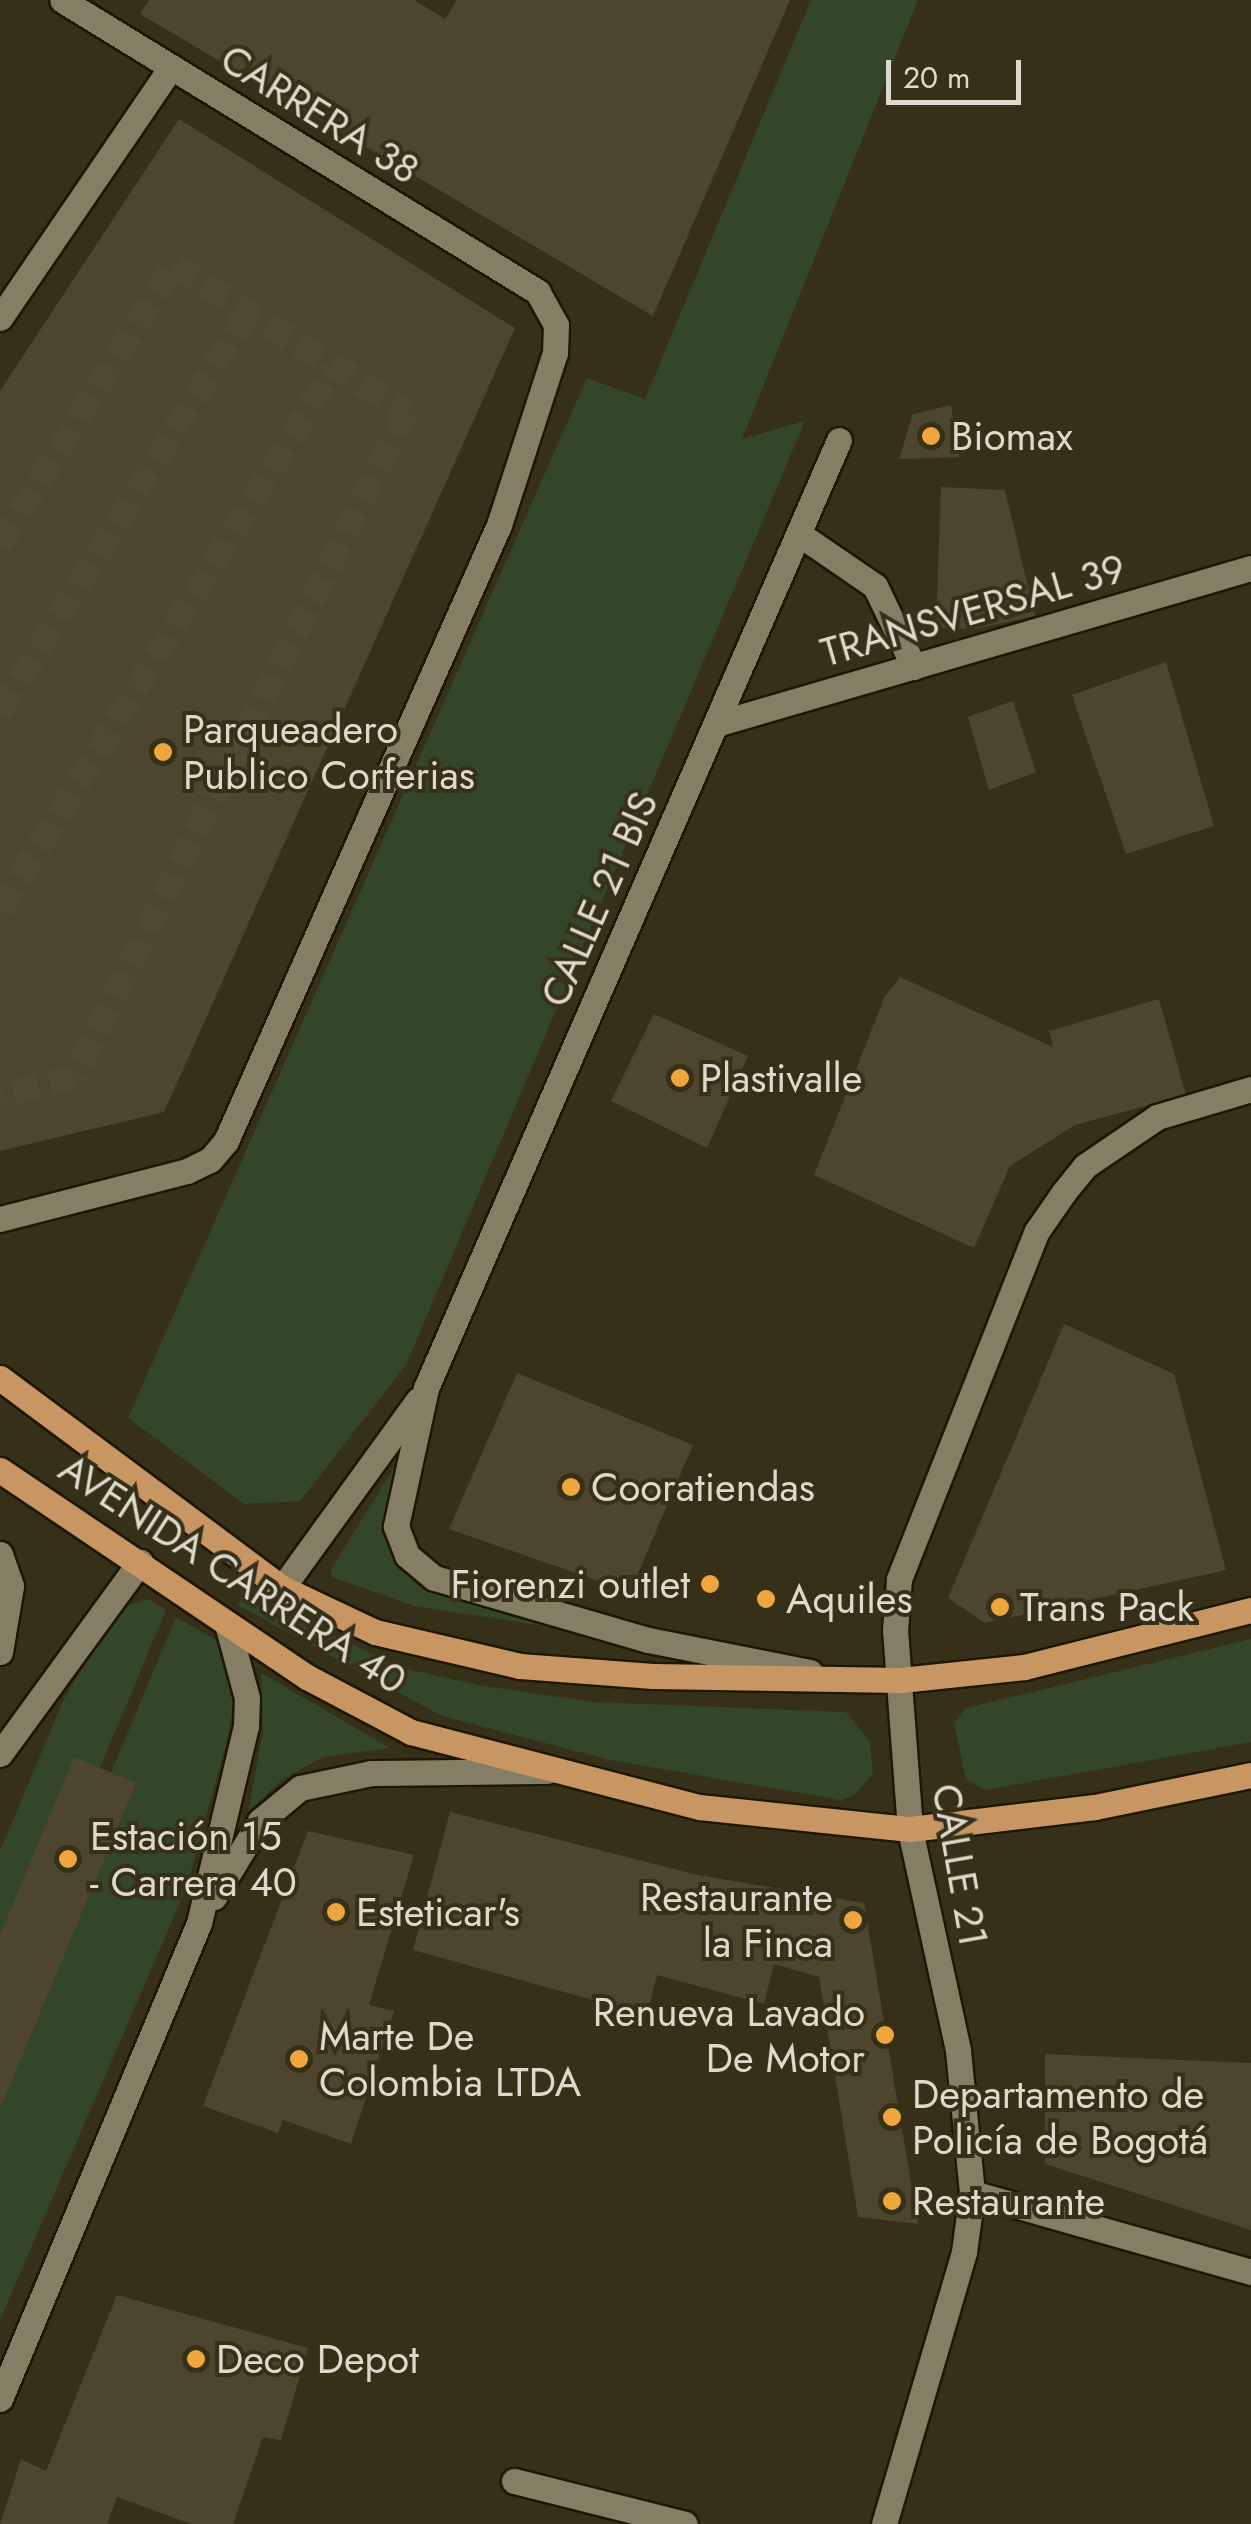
<!DOCTYPE html>
<html>
<head>
<meta charset="utf-8">
<style>
	body { margin:0 }
	#map { position:relative; width:1251px; height:2524px; overflow:hidden; background:#373019; font-family:Jost,sans-serif }
	div>[style] { position:absolute }
	.green>* { inset:0; background:#33462a }
	.building>* { inset:0; background:#4d452e }
	.minor-tunnel>* { height:25px; margin-top:-12.5px; transform-origin:0; background:repeating-linear-gradient(90deg,#504934 0 25px,transparent 0 37px) }
	.roads { filter:drop-shadow(2px 0 #1e1703) drop-shadow(-2px 0 #1e1703) drop-shadow(0 2px #1e1703) drop-shadow(0 -2px #1e1703) }
	.minor>* { height:25px; margin:-12.5px; padding:0 12.5px; transform-origin:12.5px; border-radius:12.5px; background:#857d64 }
	.major>* { height:25px; margin:-12.5px; padding:0 12.5px; transform-origin:12.5px; border-radius:12.5px; background:#c79662 }
	.dots>* { width:28px; height:28px; translate:-50% -50%; box-sizing:border-box; border:5px solid #373019; border-radius:50% }
	span { translate:-50% -50%; white-space:nowrap; text-align:center; line-height:1.15; -webkit-text-stroke:8px #373019; paint-order:stroke }
	.street-label { font-size:40px; color:#ded9cc }
	.poi-label { font-size:40px; color:#ded9cc }
	.left { translate:0 -50%; text-align:left }
	.right { translate:-100% -50%; text-align:right }
	.scale { position:absolute; left:886px; top:60px; width:135px; height:45px; box-sizing:border-box; border:5px solid #ded9cc; border-top:0; padding-left:12px; font-size:30px; line-height:35px; white-space:nowrap; color:#ded9cc; -webkit-text-stroke:8px #373019; paint-order:stroke }
</style>
</head>
<body>
<div id="map">
	<div class="green">
		<i style="clip-path:polygon(811px 0,918px 0,742px 439px,805px 421px,406px 1365px,300px 1501px,244px 1504px,128px 1418px,587px 378px,645px 399px)"></i>
		<i style="clip-path:polygon(404px 1452px,391px 1542px,398px 1565px,440px 1595px,551px 1627px,414px 1606px,332px 1577px,331px 1569px)"></i>
		<i style="clip-path:polygon(242px 1594px,406px 1669px,478px 1685px,594px 1702px,846px 1712px,870px 1742px,873px 1773px,856px 1794px,841px 1800px,610px 1760px,442px 1716px,238px 1605px)"></i>
		<i style="clip-path:polygon(149px 1599px,166px 1610px,0 2007px,0 1851px,64px 1699px,115px 1610px)"></i>
		<i style="clip-path:polygon(176px 1617px,224px 1645px,237px 1679px,228px 1737px,187px 1886px,0 2320px,0 2038px)"></i>
		<i style="clip-path:polygon(1251px 1639px,1251px 1742px,985px 1790px,966px 1779px,954px 1723px,966px 1708px)"></i>
		<i style="clip-path:polygon(261px 1673px,390px 1748px,323px 1757px,283px 1779px,248px 1812px,263px 1732px)"></i>
	</div>
	<div class="building">
		<i style="clip-path:polygon(149px 0,414px 0,445px 19px,457px 0,790px 0,653px 316px,140px 14px)"></i>
		<i style="clip-path:polygon(179px 119px,515px 328px,164px 1112px,0 1151px,0 391px)"></i>
		<i style="clip-path:polygon(951px 405px,959px 457px,899px 459px,913px 414px)"></i>
		<i style="clip-path:polygon(941px 487px,1005px 490px,1035px 616px,975px 629px,936px 628px)"></i>
		<i style="clip-path:polygon(1166px 662px,1214px 826px,1126px 854px,1072px 695px)"></i>
		<i style="clip-path:polygon(1013px 701px,1036px 772px,989px 790px,968px 717px)"></i>
		<i style="clip-path:polygon(900px 977px,1053px 1047px,1049px 1031px,1159px 999px,1186px 1095px,1075px 1125px,1010px 1166px,974px 1248px,814px 1175px,885px 996px)"></i>
		<i style="clip-path:polygon(654px 1014px,748px 1056px,707px 1148px,611px 1101px)"></i>
		<i style="clip-path:polygon(1064px 1324px,1174px 1374px,1226px 1570px,985px 1623px,948px 1598px)"></i>
		<i style="clip-path:polygon(517px 1373px,693px 1445px,630px 1592px,449px 1529px)"></i>
		<i style="clip-path:polygon(74px 1757px,136px 1783px,0 2109px,0 1935px)"></i>
		<i style="clip-path:polygon(450px 1812px,698px 1875px,864px 1903px,918px 2224px,858px 2217px,819px 1977px,774px 1964px,764px 2004px,657px 1975px,647px 2015px,413px 1950px)"></i>
		<i style="clip-path:polygon(308px 1831px,414px 1855px,369px 2005px,394px 2011px,351px 2144px,283px 2120px,278px 2133px,203px 2106px)"></i>
		<i style="clip-path:polygon(1045px 2054px,1251px 2063px,1251px 2230px,1045px 2164px)"></i>
		<i style="clip-path:polygon(117px 2295px,308px 2348px,281px 2440px,263px 2437px,233px 2524px,191px 2524px,117px 2497px,107px 2524px,0 2524px,21px 2459px,46px 2471px)"></i>
	</div>
	<div class="minor-tunnel">
		<i style="left:0;top:544px;width:329px;rotate:-58.1deg"></i>
		<i style="left:174px;top:265px;width:274px;rotate:32.2deg"></i>
		<i style="left:406px;top:411px;width:744px;rotate:116.5deg"></i>
		<i style="left:74px;top:1077px;width:76px;rotate:165.6deg"></i>
		<i style="left:0;top:711px;width:467px;rotate:-58.2deg"></i>
		<i style="left:0;top:909px;width:634px;rotate:-58.34deg"></i>
	</div>
	<div class="roads">
		<div class="minor">
			<i style="left:0;top:318px;width:304px;rotate:-55.7deg"></i>
			<i style="left:799px;top:534px;width:92px;rotate:34.4deg"></i>
			<i style="left:875px;top:586px;width:90px;rotate:64.3deg"></i>
			<i style="left:716px;top:724px;width:557px;rotate:-16.26deg"></i>
			<i style="left:0;top:1219px;width:193px;rotate:-14.4deg"></i>
			<i style="left:187px;top:1171px;width:25px;rotate:-26deg"></i>
			<i style="left:210px;top:1160px;width:25px;rotate:-50deg"></i>
			<i style="left:226px;top:1141px;width:674px;rotate:-66.1deg"></i>
			<i style="left:499px;top:525px;width:181px;rotate:-72deg"></i>
			<i style="left:555px;top:353px;width:28px;rotate:-88deg"></i>
			<i style="left:556px;top:325px;width:38px;rotate:-119deg"></i>
			<i style="left:538px;top:292px;width:558px;rotate:-148.47deg"></i>
			<i style="left:0;top:1554px;width:34px;rotate:71deg"></i>
			<i style="left:11px;top:1586px;width:67px;rotate:99.5deg"></i>
			<i style="left:282px;top:1588px;width:232px;rotate:-54.1deg"></i>
			<i style="left:810px;top:1672px;width:165px;rotate:-168.8deg"></i>
			<i style="left:648px;top:1640px;width:223px;rotate:-163.8deg"></i>
			<i style="left:434px;top:1578px;width:35px;rotate:-140deg"></i>
			<i style="left:407px;top:1555px;width:31px;rotate:-111deg"></i>
			<i style="left:396px;top:1526px;width:141px;rotate:-77.7deg"></i>
			<i style="left:426px;top:1388px;width:1034px;rotate:-66.46deg"></i>
			<i style="left:0;top:1754px;width:238px;rotate:-53.9deg"></i>
			<i style="left:214px;top:1897px;width:89px;rotate:-58.8deg"></i>
			<i style="left:260px;top:1821px;width:52px;rotate:-39.5deg"></i>
			<i style="left:300px;top:1788px;width:73px;rotate:-11.9deg"></i>
			<i style="left:371px;top:1773px;width:176px;rotate:-0.7deg"></i>
			<i style="left:972px;top:2193px;width:290px;rotate:15.8deg"></i>
			<i style="left:0;top:2399px;width:516px;rotate:-67.31deg"></i>
			<i style="left:199px;top:1923px;width:203px;rotate:-76.6deg"></i>
			<i style="left:246px;top:1726px;width:28px;rotate:-88deg"></i>
			<i style="left:247px;top:1698px;width:77px;rotate:-105.1deg"></i>
			<i style="left:514px;top:2481px;width:176px;rotate:14.1deg"></i>
			<i style="left:884px;top:2524px;width:284px;rotate:-73.6deg"></i>
			<i style="left:964px;top:2252px;width:60px;rotate:-82.3deg"></i>
			<i style="left:972px;top:2193px;width:144px;rotate:-95.6deg"></i>
			<i style="left:958px;top:2050px;width:226px;rotate:-102.3deg"></i>
			<i style="left:910px;top:1829px;width:200px;rotate:-94.3deg"></i>
			<i style="left:895px;top:1630px;width:51px;rotate:-85.5deg"></i>
			<i style="left:899px;top:1579px;width:374px;rotate:-68.4deg"></i>
			<i style="left:1037px;top:1231px;width:47px;rotate:-55.3deg"></i>
			<i style="left:1064px;top:1192px;width:33px;rotate:-51deg"></i>
			<i style="left:1085px;top:1166px;width:87px;rotate:-34.2deg"></i>
			<i style="left:1157px;top:1117px;width:98px;rotate:-16.6deg"></i>
		</div>
		<div class="major">
			<i style="left:0;top:1378px;width:352px;rotate:36.7deg"></i>
			<i style="left:282px;top:1588px;width:103px;rotate:25.3deg"></i>
			<i style="left:375px;top:1632px;width:149px;rotate:13.2deg"></i>
			<i style="left:520px;top:1666px;width:133px;rotate:4.3deg"></i>
			<i style="left:653px;top:1676px;width:248px;rotate:0.9deg"></i>
			<i style="left:901px;top:1680px;width:124px;rotate:-6deg"></i>
			<i style="left:1024px;top:1667px;width:234px;rotate:-14.1deg"></i>
			<i style="left:0;top:1470px;width:370px;rotate:34deg"></i>
			<i style="left:307px;top:1677px;width:118px;rotate:27.9deg"></i>
			<i style="left:411px;top:1732px;width:298px;rotate:14.6deg"></i>
			<i style="left:699px;top:1807px;width:212px;rotate:6deg"></i>
			<i style="left:910px;top:1829px;width:186px;rotate:-6.8deg"></i>
			<i style="left:1095px;top:1807px;width:159px;rotate:-11.6deg"></i>
		</div>
	</div>
	<div class="dots">
		<i style="left:931px;top:436px;background:#efa73d"></i>
		<i style="left:163px;top:752px;background:#efa73d"></i>
		<i style="left:680px;top:1078px;background:#efa73d"></i>
		<i style="left:571px;top:1487px;background:#efa73d"></i>
		<i style="left:710px;top:1584px;background:#efa73d"></i>
		<i style="left:766px;top:1599px;background:#efa73d"></i>
		<i style="left:1000px;top:1607px;background:#efa73d"></i>
		<i style="left:68px;top:1859px;background:#efa73d"></i>
		<i style="left:336px;top:1912px;background:#efa73d"></i>
		<i style="left:853px;top:1920px;background:#efa73d"></i>
		<i style="left:885px;top:2035px;background:#efa73d"></i>
		<i style="left:299px;top:2059px;background:#efa73d"></i>
		<i style="left:892px;top:2117px;background:#efa73d"></i>
		<i style="left:892px;top:2201px;background:#efa73d"></i>
		<i style="left:196px;top:2359px;background:#efa73d"></i>
	</div>
	<div class="street-label">
		<span style="left:320px;top:114px;rotate:32deg">CARRERA 38</span>
		<span style="left:973px;top:610px;rotate:-16deg">TRANSVERSAL 39</span>
		<span style="left:599px;top:899px;rotate:-66deg">CALLE 21 BIS</span>
		<span style="left:233px;top:1574px;rotate:33deg">AVENIDA CARRERA 40</span>
		<span style="left:960px;top:1865px;rotate:80deg">CALLE 21</span>
	</div>
	<div class="poi-label">
		<span class="left" style="left:951px;top:436px">Biomax</span>
		<span class="left" style="left:183px;top:752px">Parqueadero<br>Publico Corferias</span>
		<span class="left" style="left:700px;top:1078px">Plastivalle</span>
		<span class="left" style="left:591px;top:1487px">Cooratiendas</span>
		<span class="right" style="left:690px;top:1584px">Fiorenzi outlet</span>
		<span class="left" style="left:786px;top:1599px">Aquiles</span>
		<span class="left" style="left:1020px;top:1607px">Trans Pack</span>
		<span class="left" style="left:90px;top:1859px">Estación 15<br>- Carrera 40</span>
		<span class="right" style="left:833px;top:1920px">Restaurante<br>la Finca</span>
		<span class="left" style="left:356px;top:1912px">Esteticar's</span>
		<span class="right" style="left:865px;top:2035px">Renueva Lavado<br>De Motor</span>
		<span class="left" style="left:319px;top:2059px">Marte De<br>Colombia LTDA</span>
		<span class="left" style="left:912px;top:2117px">Departamento de<br>Policía de Bogotá</span>
		<span class="left" style="left:912px;top:2201px">Restaurante</span>
		<span class="left" style="left:216px;top:2359px">Deco Depot</span>
	</div>
	<div class="scale">20 m</div>
</div>
</body>
</html>
